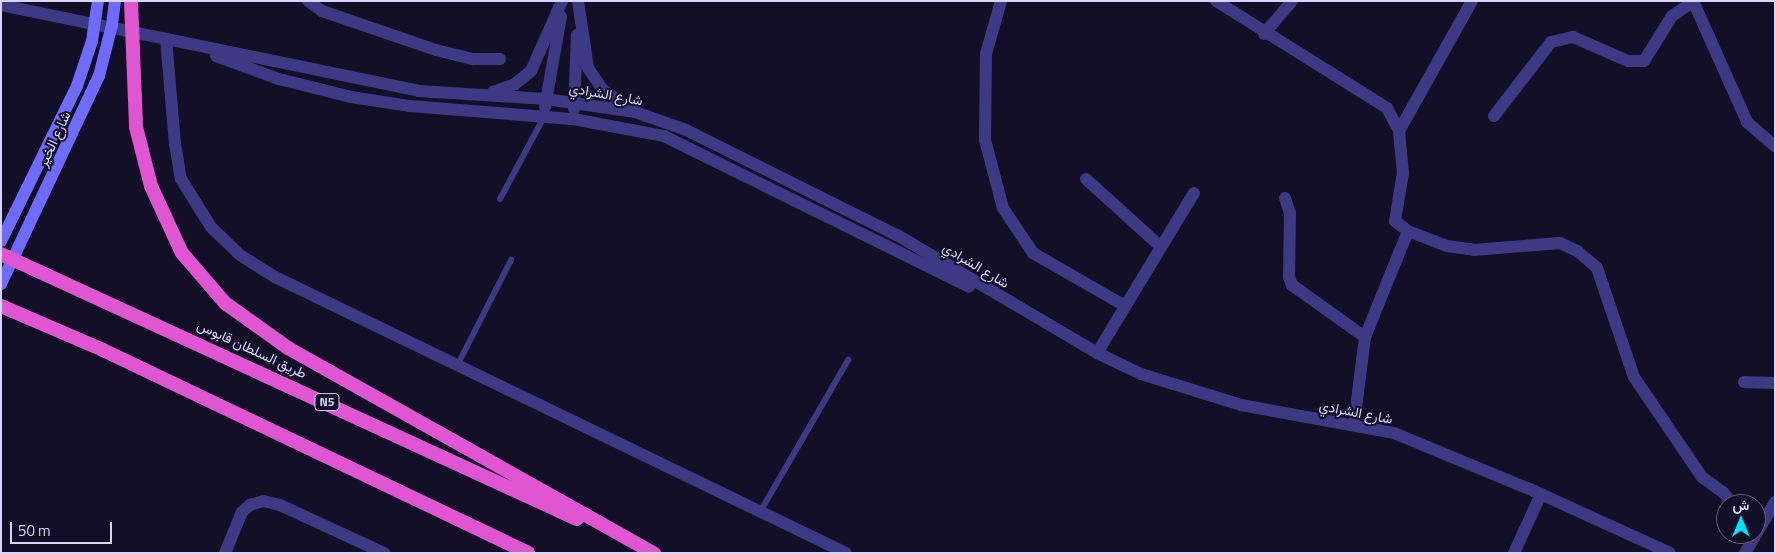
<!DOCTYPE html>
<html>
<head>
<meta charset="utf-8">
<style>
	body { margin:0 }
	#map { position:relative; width:1776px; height:554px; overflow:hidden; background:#130f26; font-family:"Titillium Web",Vazirmatn,sans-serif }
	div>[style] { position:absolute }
	.service>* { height:6px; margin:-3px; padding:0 3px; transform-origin:3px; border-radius:3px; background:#3d3a85 }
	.minor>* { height:12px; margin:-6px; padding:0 6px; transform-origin:6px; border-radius:6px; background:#3d3a85 }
	.tertiary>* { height:12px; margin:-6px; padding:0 6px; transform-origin:6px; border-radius:6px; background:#3d3a85 }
	.secondary>* { height:12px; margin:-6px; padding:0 6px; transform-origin:6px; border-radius:6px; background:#6f6bff }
	.trunk>* { height:14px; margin:-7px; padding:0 7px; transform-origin:7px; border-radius:7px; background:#e055d1 }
	span { translate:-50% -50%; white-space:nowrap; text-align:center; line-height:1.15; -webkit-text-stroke:4px #130f26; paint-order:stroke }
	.shield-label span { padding:1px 4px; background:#130f26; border:1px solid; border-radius:4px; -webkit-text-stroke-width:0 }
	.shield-label { font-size:12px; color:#d9d4ff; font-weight:700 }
	.street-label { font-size:14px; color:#d9d4ff }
	.frame { position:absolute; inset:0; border:2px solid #d9d4ff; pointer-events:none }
	.north { position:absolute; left:1716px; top:494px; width:50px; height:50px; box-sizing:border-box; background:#130f26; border:1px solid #625e7d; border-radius:50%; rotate:0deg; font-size:14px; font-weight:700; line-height:20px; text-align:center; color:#d9d4ff }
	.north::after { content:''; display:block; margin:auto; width:18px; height:22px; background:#00e5ff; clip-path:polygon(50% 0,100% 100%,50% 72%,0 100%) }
	.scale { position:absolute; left:10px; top:522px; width:102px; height:22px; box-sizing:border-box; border:2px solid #d9d4ff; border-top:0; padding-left:6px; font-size:15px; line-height:18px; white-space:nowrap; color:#d9d4ff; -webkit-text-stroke:4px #130f26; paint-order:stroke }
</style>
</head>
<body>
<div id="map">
	<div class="service">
		<i style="left:500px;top:199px;width:93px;rotate:-61.8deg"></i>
		<i style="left:458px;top:364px;width:117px;rotate:-63deg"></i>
		<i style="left:760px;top:512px;width:176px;rotate:-59.9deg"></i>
	</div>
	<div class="minor">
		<i style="left:308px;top:1px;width:17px;rotate:36deg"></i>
		<i style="left:322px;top:11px;width:120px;rotate:18.9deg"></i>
		<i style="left:436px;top:50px;width:38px;rotate:14deg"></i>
		<i style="left:473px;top:59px;width:27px"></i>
		<i style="left:1001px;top:1px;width:55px;rotate:105.8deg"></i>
		<i style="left:986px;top:54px;width:86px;rotate:90.7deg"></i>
		<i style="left:985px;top:140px;width:70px;rotate:75.2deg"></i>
		<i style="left:1003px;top:208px;width:54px;rotate:56.3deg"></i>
		<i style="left:1033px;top:253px;width:106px;rotate:29.9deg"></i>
		<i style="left:1216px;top:1px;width:202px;rotate:32deg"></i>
		<i style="left:1387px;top:108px;width:26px;rotate:62deg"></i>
		<i style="left:1399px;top:131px;width:42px;rotate:84.6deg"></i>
		<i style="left:1403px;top:173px;width:49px;rotate:99.5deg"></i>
		<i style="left:1395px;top:221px;width:16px;rotate:38deg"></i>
		<i style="left:1408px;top:231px;width:42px;rotate:21deg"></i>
		<i style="left:1447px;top:246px;width:27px;rotate:8deg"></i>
		<i style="left:1474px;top:250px;width:86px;rotate:-4.7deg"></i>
		<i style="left:1560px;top:243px;width:19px;rotate:25deg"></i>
		<i style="left:1577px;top:251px;width:26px;rotate:40deg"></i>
		<i style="left:1597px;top:268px;width:115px;rotate:71.3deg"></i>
		<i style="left:1634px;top:377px;width:121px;rotate:55.8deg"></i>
		<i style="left:1702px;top:477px;width:26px;rotate:36deg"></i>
		<i style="left:1723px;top:492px;width:15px;rotate:53deg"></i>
		<i style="left:1693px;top:1px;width:133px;rotate:65.9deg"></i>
		<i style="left:1747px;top:122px;width:37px;rotate:41deg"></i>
		<i style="left:1264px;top:34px;width:43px;rotate:-49.7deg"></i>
		<i style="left:1494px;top:116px;width:93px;rotate:-52.4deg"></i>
		<i style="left:1551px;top:42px;width:23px;rotate:-13deg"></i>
		<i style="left:1573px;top:37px;width:60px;rotate:23.6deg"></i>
		<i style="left:1628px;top:61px;width:16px"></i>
		<i style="left:1644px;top:61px;width:53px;rotate:-58.1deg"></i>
		<i style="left:1672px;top:16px;width:27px;rotate:-34deg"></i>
		<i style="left:1399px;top:131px;width:149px;rotate:-60.7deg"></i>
		<i style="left:1086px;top:179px;width:101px;rotate:42.2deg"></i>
		<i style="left:1285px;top:198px;width:16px;rotate:72deg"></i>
		<i style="left:1290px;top:213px;width:64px;rotate:90.9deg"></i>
		<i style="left:1289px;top:277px;width:9px;rotate:69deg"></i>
		<i style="left:1292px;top:285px;width:90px;rotate:35.5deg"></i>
		<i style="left:1097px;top:353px;width:187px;rotate:-58.8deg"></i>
		<i style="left:1744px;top:382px;width:31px;rotate:2deg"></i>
		<i style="left:1354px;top:424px;width:88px;rotate:-82.8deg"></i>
		<i style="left:1365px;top:337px;width:114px;rotate:-67.9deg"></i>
		<i style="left:225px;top:553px;width:44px;rotate:-67.5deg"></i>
		<i style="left:242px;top:512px;width:11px;rotate:-41deg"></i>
		<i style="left:250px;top:505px;width:14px;rotate:-17deg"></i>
		<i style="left:263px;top:501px;width:17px;rotate:13deg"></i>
		<i style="left:280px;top:505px;width:115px;rotate:24.8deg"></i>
		<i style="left:1514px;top:553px;width:65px;rotate:-65.4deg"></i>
		<i style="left:1745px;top:553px;width:59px;rotate:-59.5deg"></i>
	</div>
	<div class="tertiary">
		<i style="left:578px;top:1px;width:68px;rotate:81.5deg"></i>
		<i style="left:588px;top:68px;width:27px;rotate:56deg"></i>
		<i style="left:603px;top:90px;width:34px;rotate:34deg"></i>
		<i style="left:1px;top:5px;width:427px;rotate:11.6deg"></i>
		<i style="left:419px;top:91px;width:127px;rotate:3.6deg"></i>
		<i style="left:546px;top:99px;width:90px;rotate:8.3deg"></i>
		<i style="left:635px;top:112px;width:54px;rotate:19.4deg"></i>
		<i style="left:686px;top:130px;width:236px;rotate:26.5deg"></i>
		<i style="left:897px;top:235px;width:232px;rotate:30.5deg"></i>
		<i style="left:1097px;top:353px;width:49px;rotate:25.5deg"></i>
		<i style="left:1141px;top:374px;width:105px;rotate:17.2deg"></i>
		<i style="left:1241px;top:405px;width:156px;rotate:10.4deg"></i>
		<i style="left:1394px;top:433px;width:152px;rotate:22.5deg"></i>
		<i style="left:1534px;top:491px;width:149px;rotate:24.5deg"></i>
		<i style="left:166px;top:39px;width:104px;rotate:85.1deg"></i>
		<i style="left:175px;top:143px;width:36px;rotate:81deg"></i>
		<i style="left:181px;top:179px;width:57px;rotate:58deg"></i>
		<i style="left:211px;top:227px;width:40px;rotate:44deg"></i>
		<i style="left:240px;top:255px;width:41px;rotate:32.2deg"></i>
		<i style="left:275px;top:277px;width:634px;rotate:25.8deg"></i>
		<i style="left:216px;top:56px;width:67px;rotate:20.1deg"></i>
		<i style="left:279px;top:79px;width:74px;rotate:14deg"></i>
		<i style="left:351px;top:97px;width:60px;rotate:8.7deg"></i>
		<i style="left:410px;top:106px;width:164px;rotate:4.6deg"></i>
		<i style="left:573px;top:119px;width:93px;rotate:10.6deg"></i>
		<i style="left:664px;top:136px;width:340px;rotate:26.3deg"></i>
		<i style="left:493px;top:92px;width:23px;rotate:-20deg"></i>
		<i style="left:515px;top:84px;width:21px;rotate:-39deg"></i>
		<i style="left:531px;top:71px;width:77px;rotate:-66.1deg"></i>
		<i style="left:545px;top:107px;width:92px;rotate:-80deg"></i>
		<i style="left:574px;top:109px;width:74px;rotate:-87.7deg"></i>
	</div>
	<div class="secondary">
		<i style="left:1px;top:241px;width:173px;rotate:-63.9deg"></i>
		<i style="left:77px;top:86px;width:47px;rotate:-71.6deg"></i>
		<i style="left:92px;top:41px;width:40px;rotate:-81.5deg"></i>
		<i style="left:1px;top:284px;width:230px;rotate:-64.8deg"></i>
		<i style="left:99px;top:76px;width:53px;rotate:-75.7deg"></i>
		<i style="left:112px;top:25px;width:24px;rotate:-83deg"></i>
	</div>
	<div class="trunk">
		<i style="left:131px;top:1px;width:126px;rotate:87.7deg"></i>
		<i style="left:136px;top:127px;width:61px;rotate:75.7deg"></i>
		<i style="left:151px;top:186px;width:74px;rotate:65.2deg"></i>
		<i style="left:182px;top:253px;width:66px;rotate:49.3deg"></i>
		<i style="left:225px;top:303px;width:77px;rotate:35.5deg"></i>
		<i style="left:288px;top:348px;width:420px;rotate:29.3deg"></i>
		<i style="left:1px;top:254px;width:634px;rotate:24.71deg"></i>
		<i style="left:1px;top:306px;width:111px;rotate:23.3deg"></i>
		<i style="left:103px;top:350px;width:471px;rotate:25.5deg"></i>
	</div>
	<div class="shield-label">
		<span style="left:327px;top:402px">N5</span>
	</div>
	<div class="street-label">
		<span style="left:606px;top:94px;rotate:10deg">شارع الشرادي</span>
		<span style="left:54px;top:139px;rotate:-65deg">شارع الخير</span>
		<span style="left:976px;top:265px;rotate:31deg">شارع الشرادي</span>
		<span style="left:252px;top:349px;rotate:25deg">طريق السلطان قابوس</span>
		<span style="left:1356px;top:412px;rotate:11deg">شارع الشرادي</span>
	</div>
	<div class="frame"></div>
	<div class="north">ش</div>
	<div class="scale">50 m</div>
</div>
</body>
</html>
